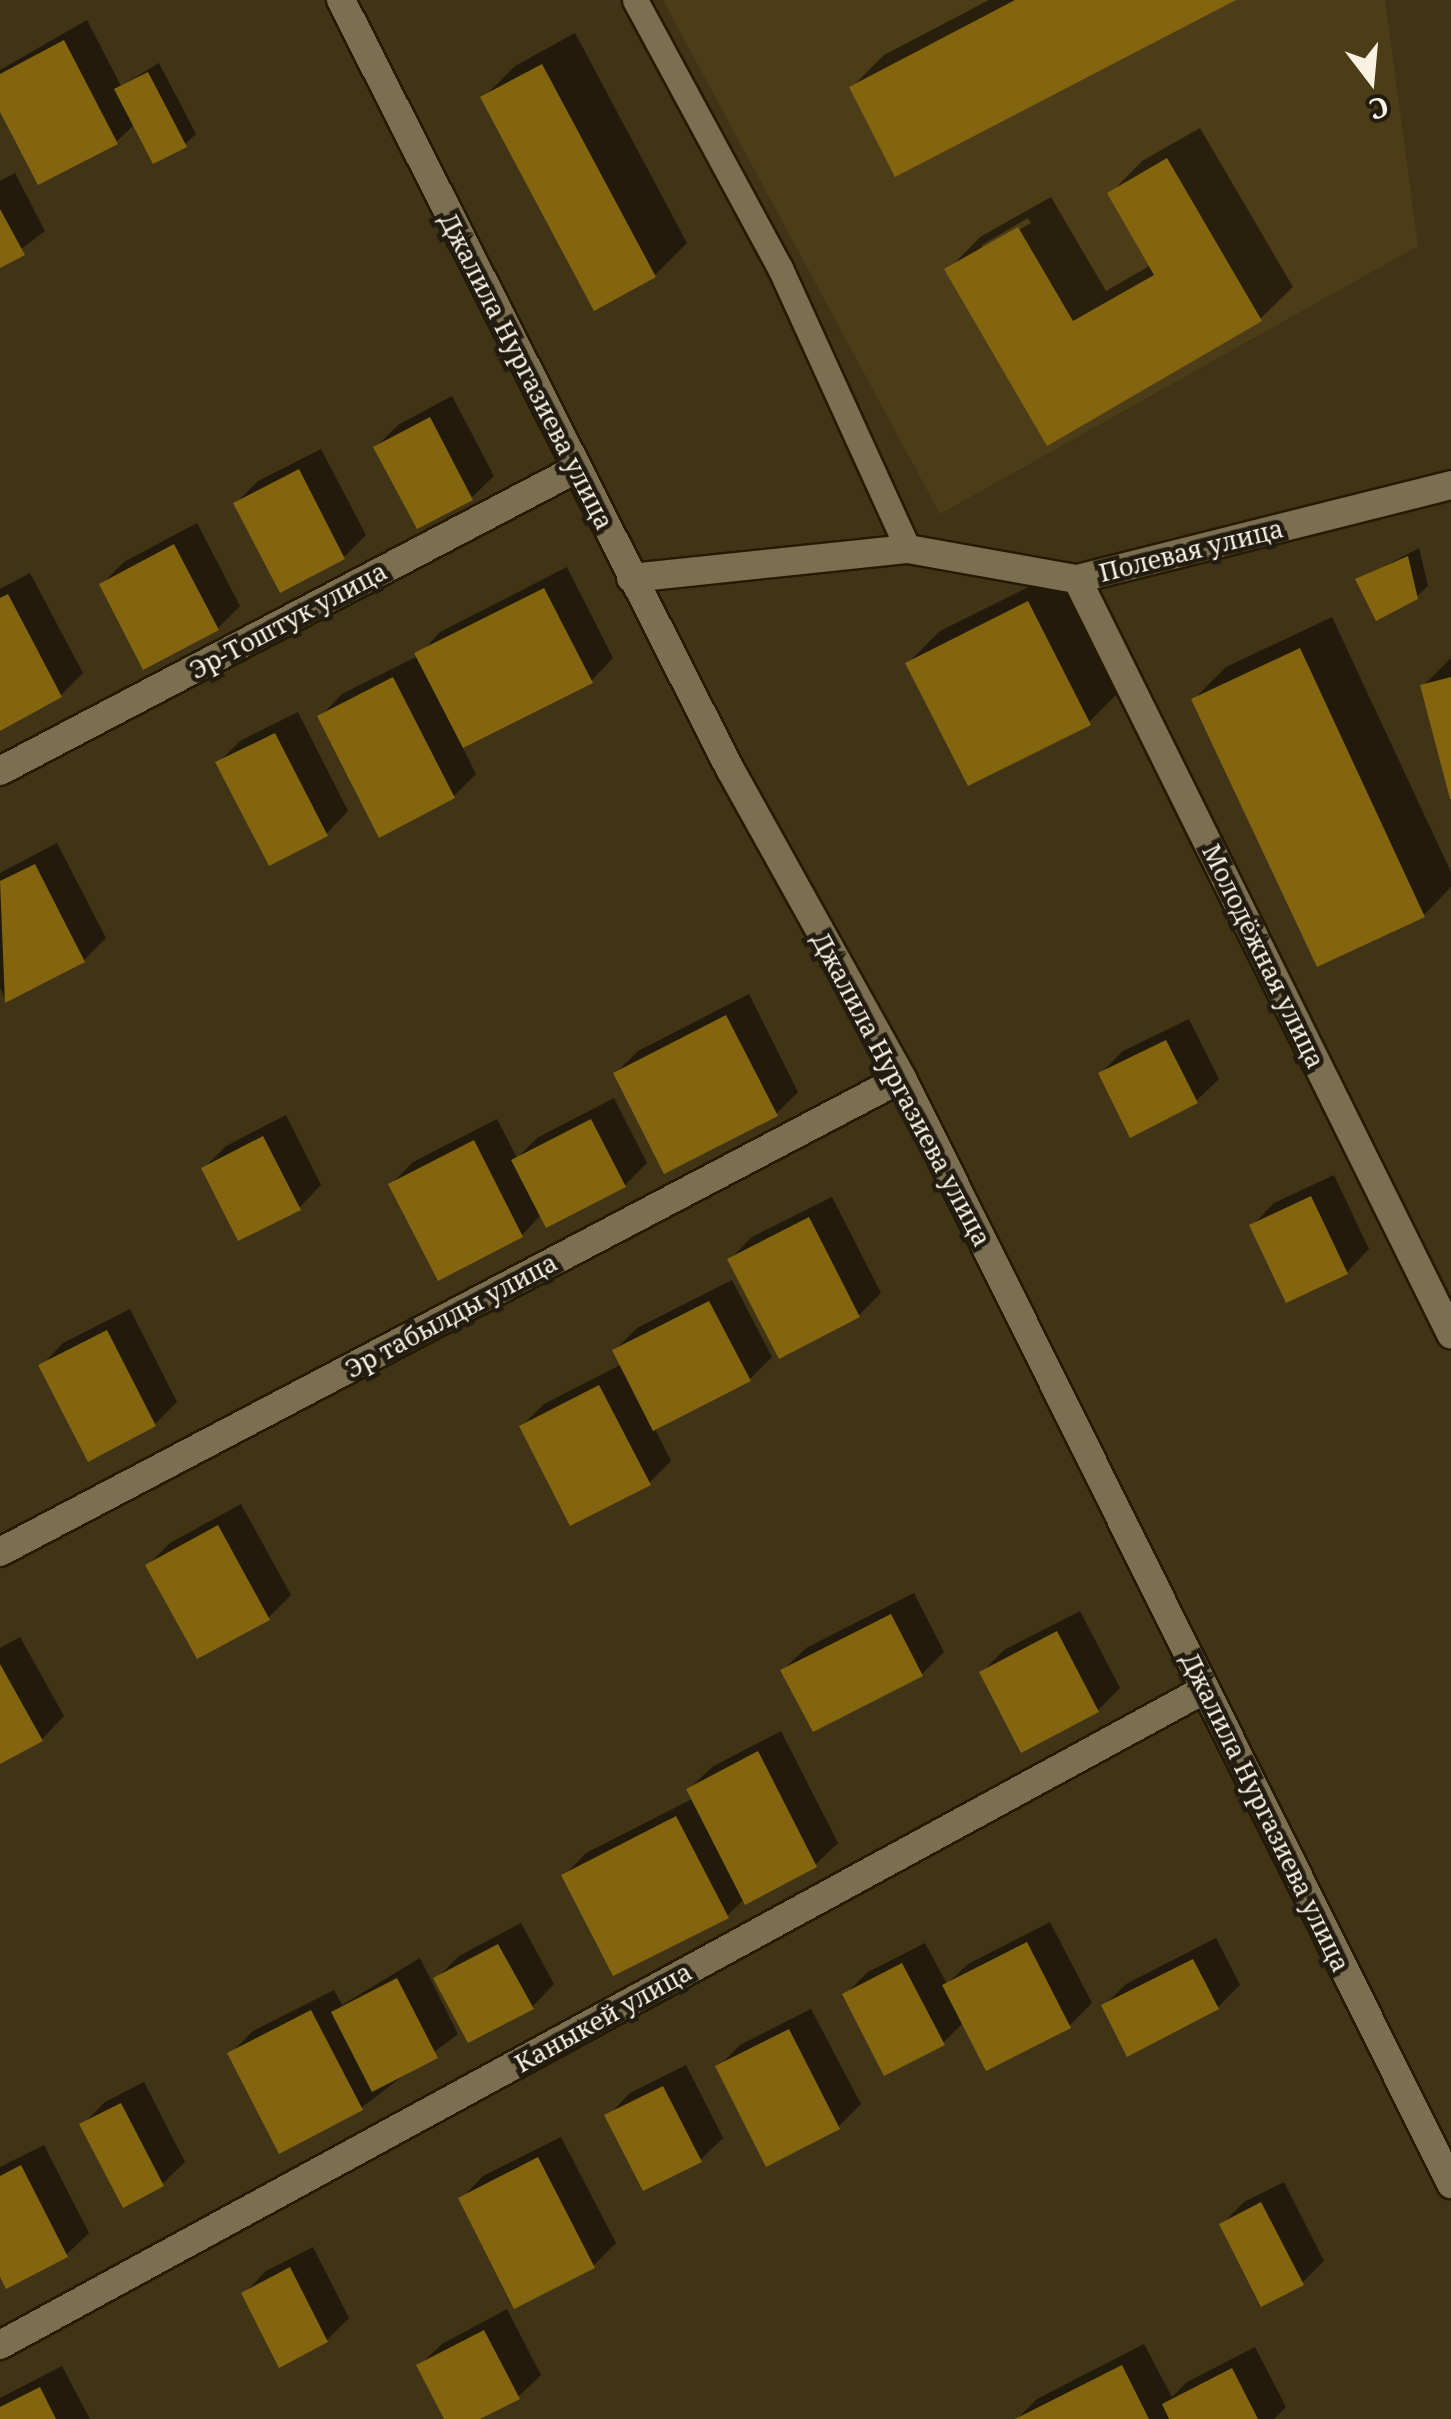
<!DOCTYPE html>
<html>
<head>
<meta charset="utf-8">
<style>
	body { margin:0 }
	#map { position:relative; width:1451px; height:2419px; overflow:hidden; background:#403316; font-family:"Noto Serif",serif }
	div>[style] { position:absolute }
	.built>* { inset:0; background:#4c3d18 }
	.shadow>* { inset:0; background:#0007 }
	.building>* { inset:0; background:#83640f }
	.roads { filter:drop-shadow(2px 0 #261a00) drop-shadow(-2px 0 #261a00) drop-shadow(0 2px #261a00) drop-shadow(0 -2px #261a00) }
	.service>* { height:25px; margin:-12.5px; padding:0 12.5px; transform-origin:12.5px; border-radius:12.5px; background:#7c6e50 }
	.minor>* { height:28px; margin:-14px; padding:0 14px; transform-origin:14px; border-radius:14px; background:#7c6e50 }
	.tertiary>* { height:28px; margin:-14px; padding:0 14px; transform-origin:14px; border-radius:14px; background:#7c6e50 }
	span { translate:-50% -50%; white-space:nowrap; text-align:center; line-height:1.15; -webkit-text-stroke:9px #211c0f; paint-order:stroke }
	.street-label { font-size:25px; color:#f9f1e1 }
	.north { position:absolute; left:1321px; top:30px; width:100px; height:100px; -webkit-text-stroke:8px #211c0f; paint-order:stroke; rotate:164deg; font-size:28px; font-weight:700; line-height:40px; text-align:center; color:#f9f1e1 }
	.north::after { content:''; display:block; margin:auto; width:35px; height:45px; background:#f9f1e1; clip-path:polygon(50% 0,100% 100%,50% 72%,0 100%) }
</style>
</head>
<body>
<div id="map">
	<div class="built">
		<i style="clip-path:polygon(663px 0,1385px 0,1418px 246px,940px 514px)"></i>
	</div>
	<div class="shadow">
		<i style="clip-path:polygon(989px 0,1231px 0,852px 87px,884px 55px)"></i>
		<i style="clip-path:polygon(87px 20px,121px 86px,159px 63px,196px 134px,185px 144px,135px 124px,116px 142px,0 107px,0 70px)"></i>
		<i style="clip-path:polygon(575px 33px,687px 243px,655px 275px,595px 307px,483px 98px,515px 66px)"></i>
		<i style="clip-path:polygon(evenodd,1200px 128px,1293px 287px,1260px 319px,1048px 442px,948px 270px,980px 237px,1051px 197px,1106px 291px,1151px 265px,1110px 194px,1142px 161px,1200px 128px,1028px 218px,1031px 223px,982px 251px,982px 245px,1028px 218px)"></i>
		<i style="clip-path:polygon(15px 173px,45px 231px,0 265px,0 181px)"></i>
		<i style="clip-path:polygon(452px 396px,494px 476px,471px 498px,376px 447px,398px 425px)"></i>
		<i style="clip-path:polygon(321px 449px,366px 535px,344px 557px,236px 503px,258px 481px)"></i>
		<i style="clip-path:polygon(197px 523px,240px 606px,218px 628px,102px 584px,124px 562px)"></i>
		<i style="clip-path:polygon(1419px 548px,1428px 586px,1416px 597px,1358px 580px)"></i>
		<i style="clip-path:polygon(567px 567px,613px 658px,591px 681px,462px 746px,476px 774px,454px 796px,320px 717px,342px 694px,418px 656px,440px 632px)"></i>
		<i style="clip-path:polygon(1061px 571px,1121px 690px,1089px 722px,908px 663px,940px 631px)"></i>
		<i style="clip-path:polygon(30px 573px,83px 673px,61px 695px,0 728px,0 589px)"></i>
		<i style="clip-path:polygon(1332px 617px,1451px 872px,1451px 887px,1424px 915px,1194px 699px,1226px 667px)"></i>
		<i style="clip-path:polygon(1451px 658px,1451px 794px,1423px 686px)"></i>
		<i style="clip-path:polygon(298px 712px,348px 811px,326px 834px,218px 763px,240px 741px)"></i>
		<i style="clip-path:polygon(57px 843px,106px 938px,84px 960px,6px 1000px,0 988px,0 873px)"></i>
		<i style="clip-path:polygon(749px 994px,798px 1092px,776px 1114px,616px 1073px,638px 1051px)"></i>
		<i style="clip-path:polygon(1189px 1019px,1219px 1079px,1196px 1101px,1101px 1073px,1123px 1051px)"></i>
		<i style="clip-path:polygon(614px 1098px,647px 1163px,625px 1185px,542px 1214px,522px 1235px,439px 1278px,391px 1184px,413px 1162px,497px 1119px,517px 1158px,537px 1138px)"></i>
		<i style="clip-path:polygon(286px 1115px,321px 1185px,299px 1208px,204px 1168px,226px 1146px)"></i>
		<i style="clip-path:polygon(1334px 1175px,1369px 1249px,1347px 1272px,1252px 1226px,1274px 1203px)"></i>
		<i style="clip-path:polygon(832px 1197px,881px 1293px,859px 1315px,730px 1259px,752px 1237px)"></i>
		<i style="clip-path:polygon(732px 1280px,772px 1357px,750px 1379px,654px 1427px,671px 1461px,649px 1483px,522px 1426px,544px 1404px,622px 1364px,615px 1350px,637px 1328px)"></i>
		<i style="clip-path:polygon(130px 1309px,177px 1402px,155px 1424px,41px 1366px,63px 1343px)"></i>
		<i style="clip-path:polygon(241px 1504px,291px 1595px,268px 1618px,148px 1565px,170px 1543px)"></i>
		<i style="clip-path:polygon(914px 1593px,944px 1652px,922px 1674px,783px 1670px,806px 1648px)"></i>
		<i style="clip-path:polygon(1080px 1611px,1120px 1688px,1098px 1710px,982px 1672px,1004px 1650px)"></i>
		<i style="clip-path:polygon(20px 1637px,64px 1716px,42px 1739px,0 1761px,0 1648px)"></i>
		<i style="clip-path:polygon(781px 1731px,838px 1843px,815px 1865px,745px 1898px,727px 1916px,564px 1876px,586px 1853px,694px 1798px,689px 1789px,712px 1767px)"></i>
		<i style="clip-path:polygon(1050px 1922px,1092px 2003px,1069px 2026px,964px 2022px,943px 2043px,845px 1995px,868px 1972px,925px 1943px,947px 1984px,968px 1964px)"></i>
		<i style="clip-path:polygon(521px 1923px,554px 1984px,532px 2007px,436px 1979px,459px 1956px)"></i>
		<i style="clip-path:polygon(1216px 1938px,1240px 1985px,1218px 2007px,1104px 2006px,1126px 1984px)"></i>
		<i style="clip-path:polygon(420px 1958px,458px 2034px,361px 2108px,230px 2054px,253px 2031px,334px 1990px,342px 2005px)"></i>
		<i style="clip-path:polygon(811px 2009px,861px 2104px,838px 2127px,718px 2067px,740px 2045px)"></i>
		<i style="clip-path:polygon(686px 2065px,723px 2138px,700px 2160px,608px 2116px,630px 2093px)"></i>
		<i style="clip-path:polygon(144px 2082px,185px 2162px,162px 2184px,82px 2125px,105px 2102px)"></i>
		<i style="clip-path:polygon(561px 2137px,616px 2243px,594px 2265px,515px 2305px,461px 2199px,483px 2176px)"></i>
		<i style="clip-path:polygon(44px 2145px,89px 2233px,66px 2255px,0 2271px,0 2167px)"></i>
		<i style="clip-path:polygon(1284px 2182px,1324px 2261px,1302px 2283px,1222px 2224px,1244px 2202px)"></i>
		<i style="clip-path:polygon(313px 2247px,349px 2318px,327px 2340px,244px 2294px,266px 2271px)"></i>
		<i style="clip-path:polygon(507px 2309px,541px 2375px,518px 2397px,474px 2419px,447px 2419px,419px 2366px,442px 2344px)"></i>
		<i style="clip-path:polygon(1144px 2344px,1172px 2397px,1187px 2382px,1255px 2347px,1286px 2407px,1274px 2419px,1017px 2419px,1037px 2399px)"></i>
		<i style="clip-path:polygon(62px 2366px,90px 2419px,0 2419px,0 2398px)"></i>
	</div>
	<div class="building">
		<i style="clip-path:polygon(1015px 0,1236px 0,895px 177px,849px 87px)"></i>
		<i style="clip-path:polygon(64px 40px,118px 144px,38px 185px,0 112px,0 74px)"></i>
		<i style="clip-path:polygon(542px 64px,656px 277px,594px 311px,480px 97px)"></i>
		<i style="clip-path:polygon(148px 72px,187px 147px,153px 164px,114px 89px)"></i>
		<i style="clip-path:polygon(1167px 158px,1262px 321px,1047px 446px,944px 269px,1018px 227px,1073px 321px,1154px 275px,1107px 193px)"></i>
		<i style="clip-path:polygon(0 209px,25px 255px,0 268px)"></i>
		<i style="clip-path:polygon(430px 417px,473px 500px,417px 529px,373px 447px)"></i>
		<i style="clip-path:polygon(299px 469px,345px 559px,280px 593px,233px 503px)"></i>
		<i style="clip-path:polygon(174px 544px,219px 630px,143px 670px,99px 584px)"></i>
		<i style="clip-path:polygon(1408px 556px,1418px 599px,1376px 621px,1355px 579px)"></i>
		<i style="clip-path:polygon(544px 588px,593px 683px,463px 748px,414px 653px)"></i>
		<i style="clip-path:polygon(8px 594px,62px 697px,0 731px,0 598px)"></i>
		<i style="clip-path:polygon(1028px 601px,1091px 725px,968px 786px,905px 663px)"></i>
		<i style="clip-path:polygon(1300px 648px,1425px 917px,1317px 967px,1191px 699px)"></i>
		<i style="clip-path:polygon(393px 677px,455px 798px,379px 838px,317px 716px)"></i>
		<i style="clip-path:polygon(1451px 677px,1451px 799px,1450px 799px,1420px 685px)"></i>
		<i style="clip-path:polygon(275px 733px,328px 836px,269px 866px,215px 762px)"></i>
		<i style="clip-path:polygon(35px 864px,85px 962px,5px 1003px,0 881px)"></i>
		<i style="clip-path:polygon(726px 1015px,778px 1116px,664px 1174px,613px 1073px)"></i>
		<i style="clip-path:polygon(1166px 1040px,1198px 1103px,1130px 1138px,1098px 1073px)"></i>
		<i style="clip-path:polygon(591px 1119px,626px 1187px,546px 1228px,511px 1160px)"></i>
		<i style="clip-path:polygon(263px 1136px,301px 1210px,238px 1241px,201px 1168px)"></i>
		<i style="clip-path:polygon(474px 1140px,523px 1237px,438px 1281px,388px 1184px)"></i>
		<i style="clip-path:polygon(1311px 1196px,1348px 1274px,1286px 1303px,1249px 1225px)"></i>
		<i style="clip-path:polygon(809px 1217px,860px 1317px,779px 1359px,727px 1259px)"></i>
		<i style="clip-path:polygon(709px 1301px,751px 1381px,653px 1431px,612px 1350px)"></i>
		<i style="clip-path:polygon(107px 1330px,156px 1426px,88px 1462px,38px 1365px)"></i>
		<i style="clip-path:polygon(599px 1385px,651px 1485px,570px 1526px,519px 1426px)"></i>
		<i style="clip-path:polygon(218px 1525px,270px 1620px,197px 1659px,145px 1565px)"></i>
		<i style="clip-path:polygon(891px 1614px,923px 1676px,813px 1732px,780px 1670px)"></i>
		<i style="clip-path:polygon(1057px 1631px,1099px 1712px,1021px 1753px,979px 1672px)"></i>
		<i style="clip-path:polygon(0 1664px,43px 1741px,0 1764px)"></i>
		<i style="clip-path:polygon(758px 1751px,817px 1867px,745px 1905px,686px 1789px)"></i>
		<i style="clip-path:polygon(676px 1816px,729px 1918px,613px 1976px,561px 1875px)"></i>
		<i style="clip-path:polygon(1027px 1942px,1071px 2028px,986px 2071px,942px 1985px)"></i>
		<i style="clip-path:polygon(498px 1944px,534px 2009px,468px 2043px,433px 1978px)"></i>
		<i style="clip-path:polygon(1193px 1959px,1219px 2009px,1127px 2057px,1101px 2005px)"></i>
		<i style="clip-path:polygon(902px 1963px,945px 2045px,884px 2076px,842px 1994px)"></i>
		<i style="clip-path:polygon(397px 1978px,438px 2058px,372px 2092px,331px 2012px)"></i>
		<i style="clip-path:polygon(311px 2010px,363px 2110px,279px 2154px,227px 2053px)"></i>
		<i style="clip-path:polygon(789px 2029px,840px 2129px,766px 2167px,715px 2066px)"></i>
		<i style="clip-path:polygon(663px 2086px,702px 2162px,643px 2191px,604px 2115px)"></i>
		<i style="clip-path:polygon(121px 2103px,164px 2186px,123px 2208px,79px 2124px)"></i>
		<i style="clip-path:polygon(538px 2157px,595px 2268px,514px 2309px,458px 2198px)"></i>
		<i style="clip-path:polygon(21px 2165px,68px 2257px,6px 2289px,0 2277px,0 2176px)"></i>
		<i style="clip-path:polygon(1261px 2202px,1304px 2285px,1261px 2307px,1219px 2224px)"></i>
		<i style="clip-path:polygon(290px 2267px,328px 2342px,279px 2368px,241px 2293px)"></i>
		<i style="clip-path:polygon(484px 2330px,520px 2399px,480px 2419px,444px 2419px,416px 2365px)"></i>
		<i style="clip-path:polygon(1122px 2365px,1149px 2419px,1015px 2419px)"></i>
		<i style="clip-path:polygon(1232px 2368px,1258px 2419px,1169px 2419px,1162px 2404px)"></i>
		<i style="clip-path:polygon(40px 2387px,56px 2419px,0 2419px,0 2407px)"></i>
	</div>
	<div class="roads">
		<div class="service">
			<i style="left:635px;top:0;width:305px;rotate:61.6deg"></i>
			<i style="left:780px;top:268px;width:309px;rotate:65.5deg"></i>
		</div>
		<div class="minor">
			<i style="left:631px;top:578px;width:279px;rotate:-6deg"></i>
			<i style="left:908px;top:549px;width:172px;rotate:10.1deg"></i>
			<i style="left:1077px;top:579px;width:386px;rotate:-14.1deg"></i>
			<i style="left:1077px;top:579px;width:843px;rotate:63.65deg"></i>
			<i style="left:0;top:771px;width:650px;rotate:-27.67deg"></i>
			<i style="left:0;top:1552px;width:1019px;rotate:-27.72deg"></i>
			<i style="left:0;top:2345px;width:1372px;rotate:-28.56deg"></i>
		</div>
		<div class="tertiary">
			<i style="left:341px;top:0;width:862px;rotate:63.17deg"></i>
			<i style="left:730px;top:769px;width:354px;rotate:60.9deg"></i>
			<i style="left:902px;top:1078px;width:1235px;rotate:63.6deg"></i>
		</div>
	</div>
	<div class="street-label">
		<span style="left:527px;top:371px;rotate:63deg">Джалила Нургазиева улица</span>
		<span style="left:1191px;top:550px;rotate:-14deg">Полевая улица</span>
		<span style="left:288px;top:620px;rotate:-28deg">Эр-Тоштук улица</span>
		<span style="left:1264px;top:956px;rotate:64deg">Молодёжная улица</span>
		<span style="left:902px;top:1089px;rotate:62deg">Джалила Нургазиева улица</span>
		<span style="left:451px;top:1315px;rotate:-28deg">Эр табылды улица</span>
		<span style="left:1266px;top:1812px;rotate:64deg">Джалила Нургазиева улица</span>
		<span style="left:603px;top:2017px;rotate:-29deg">Каныкей улица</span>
	</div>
	<div class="north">С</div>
</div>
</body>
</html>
